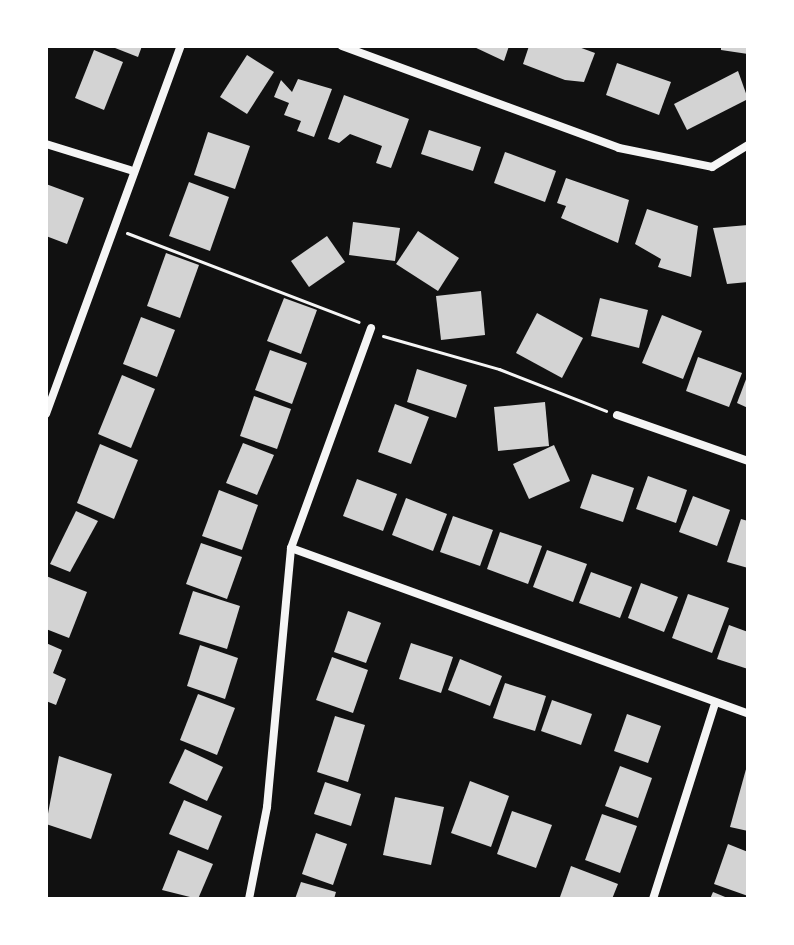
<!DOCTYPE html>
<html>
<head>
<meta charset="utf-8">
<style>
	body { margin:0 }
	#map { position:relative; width:794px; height:945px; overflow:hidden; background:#111; font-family:Raleway,sans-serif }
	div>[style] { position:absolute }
	.building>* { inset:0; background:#d3d3d3 }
	.path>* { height:3px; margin:-1.5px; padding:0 1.5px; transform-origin:1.5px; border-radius:1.5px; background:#f5f5f5 }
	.minor>* { height:8px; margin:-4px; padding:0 4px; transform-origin:4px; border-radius:4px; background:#f5f5f5 }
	span { translate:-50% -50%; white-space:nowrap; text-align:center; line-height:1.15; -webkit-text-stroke:6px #fff; paint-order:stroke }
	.frame { position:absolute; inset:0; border:48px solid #fff; pointer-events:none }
</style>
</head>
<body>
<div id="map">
	<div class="building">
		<i style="clip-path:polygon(110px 46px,142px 46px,138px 57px)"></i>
		<i style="clip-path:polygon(472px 46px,509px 46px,504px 61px)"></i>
		<i style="clip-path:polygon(529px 46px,576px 46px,595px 53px,584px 82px,565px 80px,523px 64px)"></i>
		<i style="clip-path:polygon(721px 46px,748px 46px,748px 54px,721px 50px)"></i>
		<i style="clip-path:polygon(94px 50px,123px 62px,104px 110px,75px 98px)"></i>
		<i style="clip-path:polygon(247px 55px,274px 72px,247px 114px,220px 97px)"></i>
		<i style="clip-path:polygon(617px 63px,671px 82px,659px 115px,606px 95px)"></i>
		<i style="clip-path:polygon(738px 71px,748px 99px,687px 130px,674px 104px)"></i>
		<i style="clip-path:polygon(298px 79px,332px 89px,314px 137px,297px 131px,301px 121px,284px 115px,289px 103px,274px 97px,281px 80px,292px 92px)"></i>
		<i style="clip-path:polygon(344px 95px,409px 119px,391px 168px,376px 163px,382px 146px,350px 134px,339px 143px,328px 139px)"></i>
		<i style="clip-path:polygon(429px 130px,481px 147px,473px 171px,421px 154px)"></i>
		<i style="clip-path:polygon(208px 132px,250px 146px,235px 189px,194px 175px)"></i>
		<i style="clip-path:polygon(505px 152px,556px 171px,545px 202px,494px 183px)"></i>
		<i style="clip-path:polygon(566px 178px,629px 200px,618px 243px,561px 218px,566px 206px,557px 203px)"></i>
		<i style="clip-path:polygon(189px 182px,229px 197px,210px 251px,169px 236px)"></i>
		<i style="clip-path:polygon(46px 184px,84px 198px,67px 244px,46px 236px)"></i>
		<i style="clip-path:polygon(647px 209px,698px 226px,691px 277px,658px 267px,661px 259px,635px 244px)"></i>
		<i style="clip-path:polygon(353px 222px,400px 228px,395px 261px,349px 255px)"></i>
		<i style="clip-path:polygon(748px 225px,748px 282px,727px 284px,713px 228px)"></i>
		<i style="clip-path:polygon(418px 231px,459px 258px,438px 291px,396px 264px)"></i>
		<i style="clip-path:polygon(327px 236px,345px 262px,309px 287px,291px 261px)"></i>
		<i style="clip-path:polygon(166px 253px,199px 265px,180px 318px,147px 306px)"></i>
		<i style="clip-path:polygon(481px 291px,485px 335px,441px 340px,436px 296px)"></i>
		<i style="clip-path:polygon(284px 298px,317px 310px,301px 354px,267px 341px)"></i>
		<i style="clip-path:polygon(600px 298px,648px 310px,639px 348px,591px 336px)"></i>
		<i style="clip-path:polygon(537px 313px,583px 338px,562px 378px,516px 353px)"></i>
		<i style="clip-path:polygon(662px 315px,702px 331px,683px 379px,642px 363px)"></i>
		<i style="clip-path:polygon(141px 317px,175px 330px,157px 377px,123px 364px)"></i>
		<i style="clip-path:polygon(270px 350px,307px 363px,292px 404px,255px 390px)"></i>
		<i style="clip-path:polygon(698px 357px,742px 373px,729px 407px,686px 391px)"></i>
		<i style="clip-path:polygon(417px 369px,467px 385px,456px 418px,407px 402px)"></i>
		<i style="clip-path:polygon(748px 374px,748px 408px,737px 403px)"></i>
		<i style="clip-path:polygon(122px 375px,155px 389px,131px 448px,98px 434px)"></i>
		<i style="clip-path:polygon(254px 396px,291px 409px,277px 449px,240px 436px)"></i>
		<i style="clip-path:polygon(545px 402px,549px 446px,498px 451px,494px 407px)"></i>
		<i style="clip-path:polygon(395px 404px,429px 417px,411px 464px,378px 452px)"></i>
		<i style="clip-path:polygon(243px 443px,274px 455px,257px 495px,226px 483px)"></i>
		<i style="clip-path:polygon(100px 444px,138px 460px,114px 519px,77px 503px)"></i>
		<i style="clip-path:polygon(554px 445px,570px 481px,529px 499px,513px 464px)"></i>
		<i style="clip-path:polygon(592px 474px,634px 488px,623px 522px,580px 508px)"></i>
		<i style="clip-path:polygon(648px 476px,687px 490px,676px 523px,636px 509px)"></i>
		<i style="clip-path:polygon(357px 479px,397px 494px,383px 531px,343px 516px)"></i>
		<i style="clip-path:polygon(219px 490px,258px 505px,242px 550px,202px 536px)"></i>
		<i style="clip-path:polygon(693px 496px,730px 510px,717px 546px,679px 532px)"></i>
		<i style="clip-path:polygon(406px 498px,447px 514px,433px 551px,392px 535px)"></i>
		<i style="clip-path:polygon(76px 511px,98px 521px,70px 572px,50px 564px)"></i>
		<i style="clip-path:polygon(453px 516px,493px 530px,480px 566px,440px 552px)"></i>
		<i style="clip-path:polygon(741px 519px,748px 521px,748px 568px,727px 562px)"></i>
		<i style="clip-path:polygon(500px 532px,542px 546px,528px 584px,487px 569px)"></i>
		<i style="clip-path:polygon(201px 543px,242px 557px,227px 599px,186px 584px)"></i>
		<i style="clip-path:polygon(547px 550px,587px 564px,573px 602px,533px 587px)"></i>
		<i style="clip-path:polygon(591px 572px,632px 587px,620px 618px,579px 603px)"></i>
		<i style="clip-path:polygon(46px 576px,87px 592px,69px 638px,46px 629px)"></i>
		<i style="clip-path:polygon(641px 583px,678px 597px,664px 632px,628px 618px)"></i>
		<i style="clip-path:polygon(193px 591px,240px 606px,227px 649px,179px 634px)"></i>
		<i style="clip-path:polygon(688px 594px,729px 608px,712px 653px,672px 638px)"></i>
		<i style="clip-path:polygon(348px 611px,381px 623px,366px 663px,334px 652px)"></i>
		<i style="clip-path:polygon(729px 625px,748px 632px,748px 669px,717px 659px)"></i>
		<i style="clip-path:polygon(46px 643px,62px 650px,53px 673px,66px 679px,56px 705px,46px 701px)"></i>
		<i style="clip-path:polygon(411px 643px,453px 657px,441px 693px,399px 679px)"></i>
		<i style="clip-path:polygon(200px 645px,238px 658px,225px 699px,187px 686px)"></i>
		<i style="clip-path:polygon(332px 657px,368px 670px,353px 713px,316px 700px)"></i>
		<i style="clip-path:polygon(460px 659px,502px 676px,490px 706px,448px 690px)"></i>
		<i style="clip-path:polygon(505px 683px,546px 696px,535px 731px,493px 718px)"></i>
		<i style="clip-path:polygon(198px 694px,235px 708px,217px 755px,180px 740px)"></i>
		<i style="clip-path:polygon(552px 700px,592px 714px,581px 745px,541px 731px)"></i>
		<i style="clip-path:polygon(627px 714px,661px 726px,648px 763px,614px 751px)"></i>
		<i style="clip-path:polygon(335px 716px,365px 725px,348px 782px,317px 772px)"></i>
		<i style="clip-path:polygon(185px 749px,223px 767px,207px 801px,169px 783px)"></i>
		<i style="clip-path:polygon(59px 756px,112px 774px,91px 839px,46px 824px)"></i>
		<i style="clip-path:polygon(748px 762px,748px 831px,730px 827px)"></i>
		<i style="clip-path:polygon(620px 766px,652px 778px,638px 818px,605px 806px)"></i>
		<i style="clip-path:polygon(470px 781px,509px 796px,491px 847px,451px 833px)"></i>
		<i style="clip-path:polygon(325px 782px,361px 794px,351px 826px,314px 814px)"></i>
		<i style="clip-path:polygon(395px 797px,444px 807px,431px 865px,383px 855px)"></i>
		<i style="clip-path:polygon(184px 800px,222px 816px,208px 850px,169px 834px)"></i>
		<i style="clip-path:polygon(512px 811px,552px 825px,536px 868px,497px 854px)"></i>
		<i style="clip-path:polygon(602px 814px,637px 826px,620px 873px,585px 860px)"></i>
		<i style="clip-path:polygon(316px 833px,347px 844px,333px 885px,302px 874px)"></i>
		<i style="clip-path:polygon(728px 844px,748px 852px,748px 896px,714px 884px)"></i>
		<i style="clip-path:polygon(178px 850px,213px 864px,198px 899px,162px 890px)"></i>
		<i style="clip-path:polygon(571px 866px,618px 884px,612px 899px,560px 897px)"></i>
		<i style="clip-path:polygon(301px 882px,336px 892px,334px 899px,295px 899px)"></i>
		<i style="clip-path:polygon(713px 892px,730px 899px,710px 899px)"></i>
	</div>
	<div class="path">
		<i style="left:127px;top:233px;width:248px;rotate:21deg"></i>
		<i style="left:383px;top:336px;width:121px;rotate:15.9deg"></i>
		<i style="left:499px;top:369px;width:115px;rotate:21.4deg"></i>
	</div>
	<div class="minor">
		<i style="left:342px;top:46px;width:295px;rotate:20.2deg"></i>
		<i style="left:619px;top:148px;width:95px;rotate:11.5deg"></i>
		<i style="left:712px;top:167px;width:42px;rotate:-31.4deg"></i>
		<i style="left:46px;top:144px;width:88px;rotate:17.2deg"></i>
		<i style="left:46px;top:414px;width:392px;rotate:-69.9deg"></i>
		<i style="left:617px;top:415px;width:139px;rotate:19.3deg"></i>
		<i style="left:291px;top:548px;width:486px;rotate:19.9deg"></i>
		<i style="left:249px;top:899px;width:94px;rotate:-78.9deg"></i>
		<i style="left:267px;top:807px;width:260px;rotate:-84.7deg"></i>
		<i style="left:291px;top:548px;width:234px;rotate:-70deg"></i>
		<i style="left:653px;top:899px;width:206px;rotate:-72.4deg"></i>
	</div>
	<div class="frame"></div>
</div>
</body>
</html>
